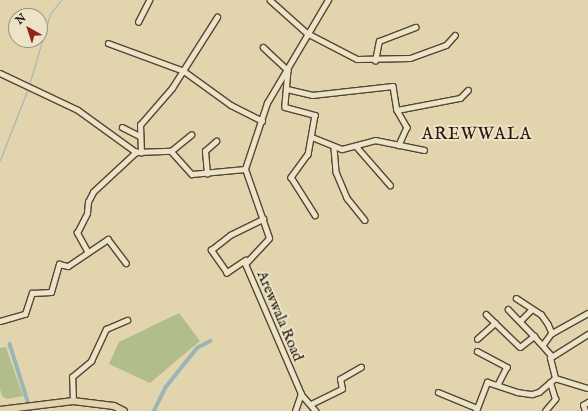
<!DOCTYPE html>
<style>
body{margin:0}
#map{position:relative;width:588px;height:411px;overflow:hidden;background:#e2d4ac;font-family:"IM FELL English",serif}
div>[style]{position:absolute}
.green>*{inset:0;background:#b1bd8b}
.stream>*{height:1px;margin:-0.5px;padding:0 0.5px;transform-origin:0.5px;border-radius:0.5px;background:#9ab5b6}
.canal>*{height:3.5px;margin:-1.75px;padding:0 1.75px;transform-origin:1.75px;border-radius:1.75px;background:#9ab5b6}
.roads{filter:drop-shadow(1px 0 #524733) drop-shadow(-1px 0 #524733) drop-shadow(0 1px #524733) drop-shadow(0 -1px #524733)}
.minor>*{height:4.5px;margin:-2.25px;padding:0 2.25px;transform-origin:2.25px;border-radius:2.25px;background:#ece3c9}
.major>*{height:6px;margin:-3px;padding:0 3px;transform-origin:3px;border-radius:3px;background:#e2d4ac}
span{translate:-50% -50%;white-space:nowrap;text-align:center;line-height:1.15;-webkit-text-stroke:4px #ece3c9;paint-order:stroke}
.street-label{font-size:15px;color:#22180b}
.quarter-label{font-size:17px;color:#22180b;letter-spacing:1px}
.north{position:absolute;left:8px;top:8px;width:40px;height:40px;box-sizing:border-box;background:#ece3c9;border:1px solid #9b927d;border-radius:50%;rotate:321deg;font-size:11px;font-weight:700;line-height:16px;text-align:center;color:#22180b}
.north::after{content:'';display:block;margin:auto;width:14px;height:18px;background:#8f2418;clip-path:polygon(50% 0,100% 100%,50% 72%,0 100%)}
</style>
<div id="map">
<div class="green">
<div style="clip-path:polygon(179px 313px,200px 341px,150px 383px,109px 364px,119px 342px)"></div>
<div style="clip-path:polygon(6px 347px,23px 396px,7px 399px,2px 396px,0 389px,0 348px)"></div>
</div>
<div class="stream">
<div style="left:29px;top:85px;width:74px;rotate:-73.5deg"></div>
<div style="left:50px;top:14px;width:18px;rotate:-52deg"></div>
<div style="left:0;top:160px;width:77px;rotate:-68.7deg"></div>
</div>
<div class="canal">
<div style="left:10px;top:344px;width:70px;rotate:72.6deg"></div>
<div style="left:154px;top:411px;width:25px;rotate:-64deg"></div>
<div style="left:165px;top:388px;width:51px;rotate:-51.3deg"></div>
<div style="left:197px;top:348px;width:15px;rotate:-28deg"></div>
</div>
<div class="roads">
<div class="minor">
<div style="left:270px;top:0;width:50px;rotate:41.7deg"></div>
<div style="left:307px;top:33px;width:56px;rotate:27.5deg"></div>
<div style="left:357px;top:59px;width:53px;rotate:-1.1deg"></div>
<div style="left:410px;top:58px;width:38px;rotate:-20deg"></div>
<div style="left:446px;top:45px;width:13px;rotate:-48deg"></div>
<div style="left:138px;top:22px;width:25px;rotate:-63deg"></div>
<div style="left:108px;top:43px;width:81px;rotate:20.2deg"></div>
<div style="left:184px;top:71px;width:58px;rotate:35.9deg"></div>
<div style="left:231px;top:105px;width:35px;rotate:27deg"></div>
<div style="left:263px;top:47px;width:34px;rotate:43deg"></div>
<div style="left:288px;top:70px;width:37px;rotate:95deg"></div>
<div style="left:285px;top:107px;width:31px;rotate:15deg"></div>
<div style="left:315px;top:115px;width:40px;rotate:100deg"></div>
<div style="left:308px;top:154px;width:29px;rotate:126deg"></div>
<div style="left:291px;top:177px;width:45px;rotate:57.7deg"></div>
<div style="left:375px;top:61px;width:20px;rotate:-79deg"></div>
<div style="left:379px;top:41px;width:39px;rotate:-21deg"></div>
<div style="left:0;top:73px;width:86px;rotate:25.4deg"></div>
<div style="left:78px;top:110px;width:72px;rotate:35.9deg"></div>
<div style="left:136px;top:152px;width:35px;rotate:-2deg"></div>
<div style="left:171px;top:151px;width:31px;rotate:48deg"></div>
<div style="left:192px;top:174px;width:53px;rotate:-5.4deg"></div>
<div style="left:287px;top:89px;width:26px;rotate:13deg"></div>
<div style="left:312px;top:95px;width:81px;rotate:-6.3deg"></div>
<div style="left:393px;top:86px;width:24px;rotate:81deg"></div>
<div style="left:397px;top:110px;width:64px;rotate:-10.8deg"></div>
<div style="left:460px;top:98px;width:11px;rotate:-45deg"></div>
<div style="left:397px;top:110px;width:20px;rotate:60deg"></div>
<div style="left:407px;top:127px;width:20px;rotate:114deg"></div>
<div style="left:122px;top:127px;width:20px;rotate:27deg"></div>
<div style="left:312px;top:137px;width:32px;rotate:22deg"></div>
<div style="left:342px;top:149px;width:34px;rotate:-15deg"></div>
<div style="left:375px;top:140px;width:50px;rotate:11.5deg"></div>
<div style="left:356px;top:146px;width:52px;rotate:48.9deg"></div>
<div style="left:334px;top:148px;width:24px;rotate:85deg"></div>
<div style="left:336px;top:172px;width:28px;rotate:67deg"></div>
<div style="left:347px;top:198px;width:28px;rotate:51deg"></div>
<div style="left:171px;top:151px;width:26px;rotate:-39deg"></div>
<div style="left:141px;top:153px;width:28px;rotate:-92deg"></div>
<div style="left:140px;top:125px;width:49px;rotate:-49.1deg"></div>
<div style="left:172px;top:88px;width:84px;rotate:-57.6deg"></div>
<div style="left:207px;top:174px;width:23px;rotate:-95deg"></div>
<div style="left:205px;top:151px;width:15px;rotate:-42deg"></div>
<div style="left:87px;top:251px;width:21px;rotate:-119deg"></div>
<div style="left:77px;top:233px;width:22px;rotate:-63deg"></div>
<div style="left:87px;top:213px;width:11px;rotate:-85deg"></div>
<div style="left:88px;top:202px;width:11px;rotate:-63deg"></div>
<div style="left:93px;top:192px;width:59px;rotate:-42.9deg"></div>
<div style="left:246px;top:260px;width:23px;rotate:146deg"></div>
<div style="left:227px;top:273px;width:28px;rotate:-125deg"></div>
<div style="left:211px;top:250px;width:24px;rotate:-38deg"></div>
<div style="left:230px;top:235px;width:37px;rotate:-26deg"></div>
<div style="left:516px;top:298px;width:30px;rotate:33deg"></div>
<div style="left:541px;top:314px;width:12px;rotate:55deg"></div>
<div style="left:548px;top:324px;width:10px;rotate:66deg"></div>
<div style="left:552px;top:333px;width:14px;rotate:126deg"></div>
<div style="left:508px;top:309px;width:37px;rotate:46deg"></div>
<div style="left:486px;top:314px;width:47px;rotate:44.1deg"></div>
<div style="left:520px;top:347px;width:18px;rotate:-38deg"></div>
<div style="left:534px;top:336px;width:27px;rotate:48deg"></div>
<div style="left:0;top:321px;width:26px;rotate:-16deg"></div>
<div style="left:25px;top:314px;width:22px;rotate:-72deg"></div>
<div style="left:32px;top:293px;width:19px;rotate:-3deg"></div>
<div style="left:51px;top:292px;width:29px;rotate:-74deg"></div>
<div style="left:59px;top:264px;width:9px;rotate:13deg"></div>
<div style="left:68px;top:266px;width:48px;rotate:-34deg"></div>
<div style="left:108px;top:239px;width:30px;rotate:53deg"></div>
<div style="left:520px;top:321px;width:16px;rotate:-45deg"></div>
<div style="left:552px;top:333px;width:41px;rotate:-29.1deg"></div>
<div style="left:477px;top:339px;width:24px;rotate:-42deg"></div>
<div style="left:477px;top:351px;width:34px;rotate:28deg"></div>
<div style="left:507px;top:367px;width:20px;rotate:117deg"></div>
<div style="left:555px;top:378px;width:34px;rotate:17deg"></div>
<div style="left:438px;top:392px;width:42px;rotate:22.3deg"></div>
<div style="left:301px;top:394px;width:23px;rotate:49deg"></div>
<div style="left:73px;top:401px;width:24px;rotate:-92deg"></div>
<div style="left:72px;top:377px;width:25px;rotate:-40deg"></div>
<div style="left:91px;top:361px;width:35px;rotate:-65deg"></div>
<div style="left:106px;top:329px;width:23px;rotate:-23deg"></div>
<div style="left:311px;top:404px;width:34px;rotate:-26deg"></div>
<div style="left:342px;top:389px;width:10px;rotate:-101deg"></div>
<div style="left:340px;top:379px;width:24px;rotate:-30deg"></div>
<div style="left:295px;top:411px;width:18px;rotate:-71deg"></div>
<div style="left:301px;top:394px;width:142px;rotate:-113.3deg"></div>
<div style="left:245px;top:264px;width:35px;rotate:-47deg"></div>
<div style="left:269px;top:238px;width:73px;rotate:-109.2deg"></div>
<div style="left:245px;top:169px;width:70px;rotate:-71.6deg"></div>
<div style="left:267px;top:103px;width:120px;rotate:-59.4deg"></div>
<div style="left:476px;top:411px;width:31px;rotate:-69deg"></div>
<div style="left:487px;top:382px;width:32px;rotate:18deg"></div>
<div style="left:517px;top:392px;width:15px;rotate:8deg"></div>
<div style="left:532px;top:394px;width:7px;rotate:-16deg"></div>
<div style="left:539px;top:392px;width:21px;rotate:-41deg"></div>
<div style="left:555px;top:378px;width:21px;rotate:-104deg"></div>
<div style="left:550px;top:358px;width:45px;rotate:-32.3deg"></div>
<div style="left:545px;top:411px;width:16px;rotate:-50deg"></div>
<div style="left:555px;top:399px;width:17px;rotate:-107deg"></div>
<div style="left:585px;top:411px;width:6px;rotate:-108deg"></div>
<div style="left:583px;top:405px;width:6px;rotate:-31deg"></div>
</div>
<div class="major">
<div style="left:0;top:410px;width:74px;rotate:-7deg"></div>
<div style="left:73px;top:401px;width:41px;rotate:7deg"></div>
<div style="left:114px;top:406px;width:11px;rotate:27deg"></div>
</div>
</div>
<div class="street-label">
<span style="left:280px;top:316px;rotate:67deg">Arewwala Road</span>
</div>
<div class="quarter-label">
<span style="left:477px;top:135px">AREWWALA</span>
</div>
<div class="north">N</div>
</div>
